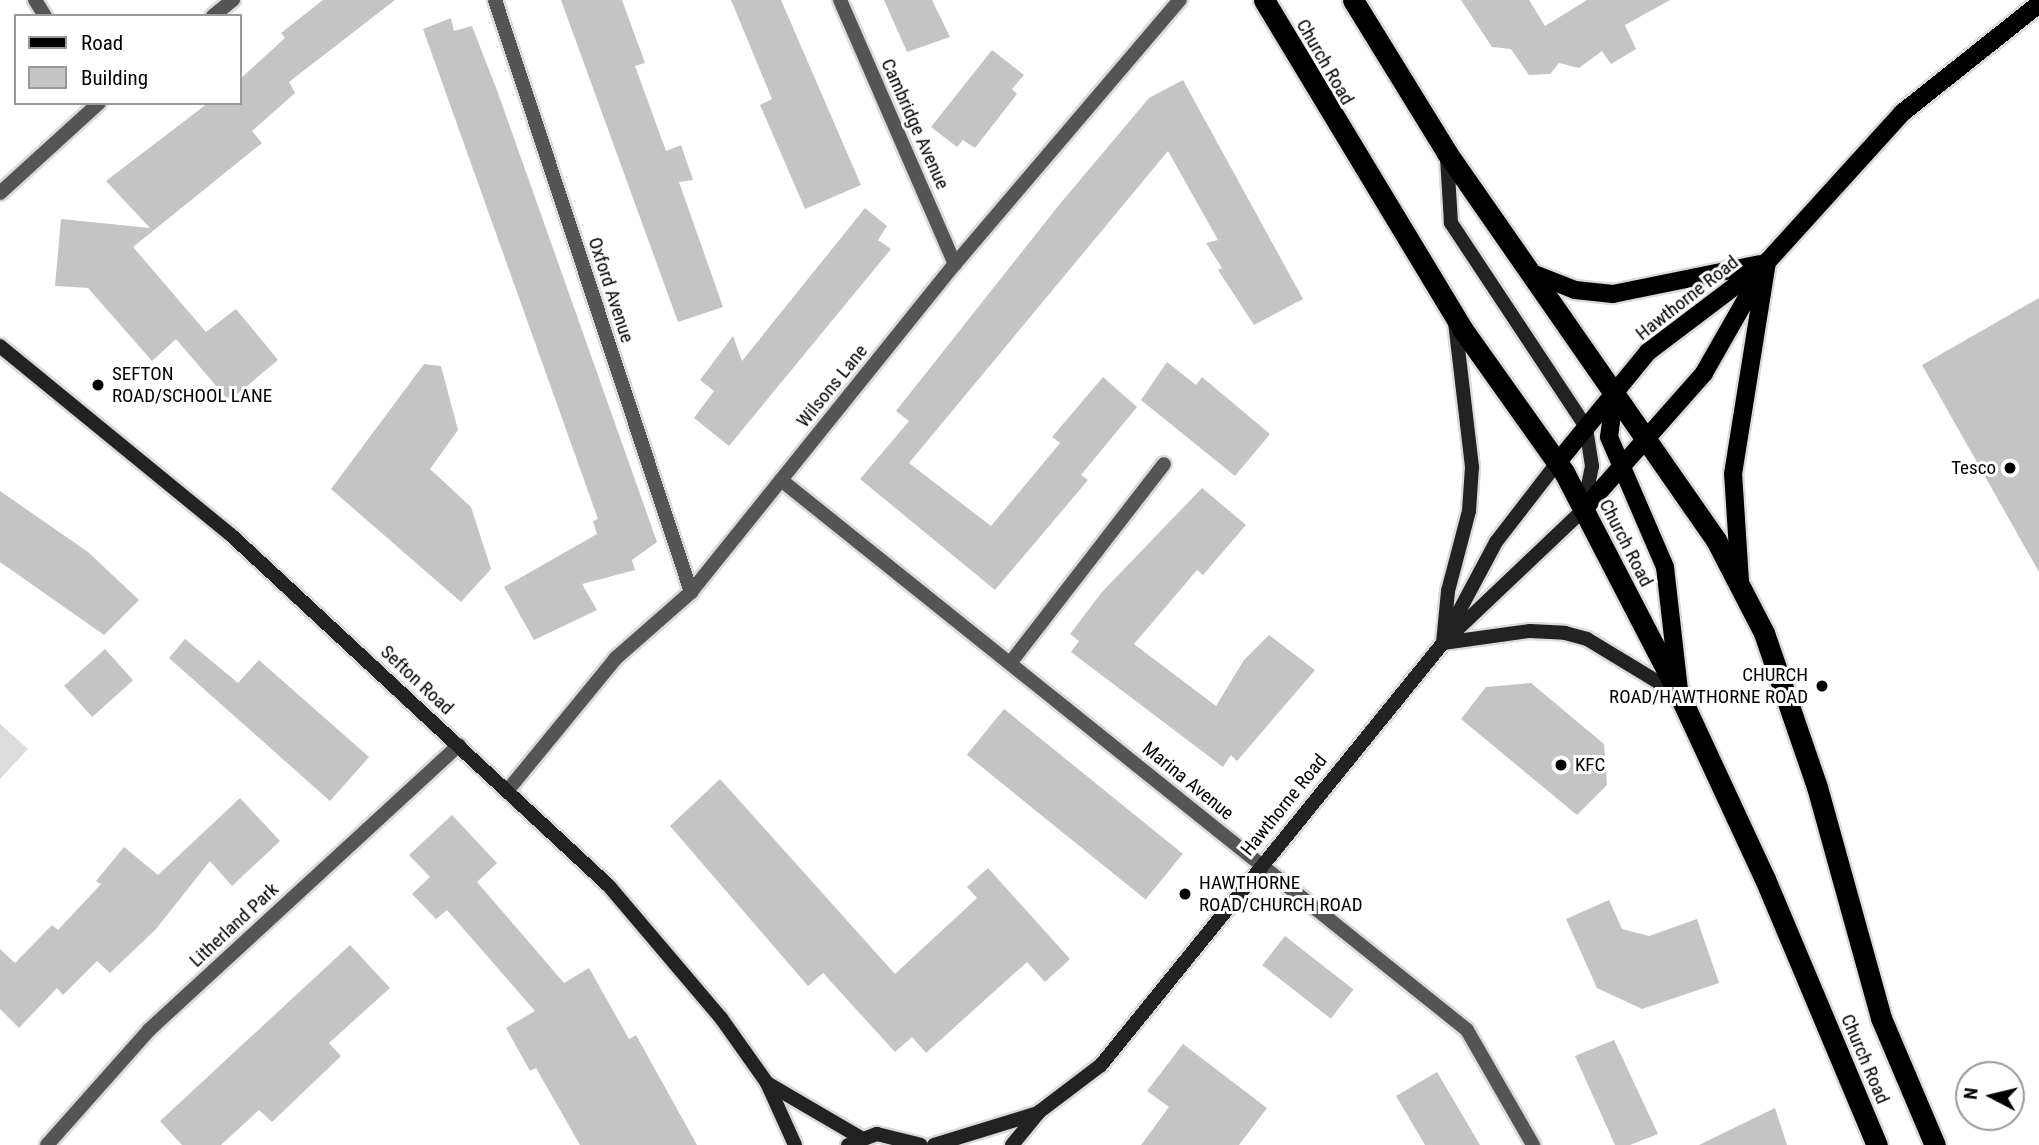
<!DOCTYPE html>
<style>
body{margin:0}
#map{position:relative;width:2039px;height:1145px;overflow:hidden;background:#fff;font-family:"Roboto Condensed",sans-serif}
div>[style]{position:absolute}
.green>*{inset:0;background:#dcdcdc}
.building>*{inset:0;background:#c4c4c4;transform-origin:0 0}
.roads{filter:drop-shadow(2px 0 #dbdbdb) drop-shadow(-2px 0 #dbdbdb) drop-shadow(0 2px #dbdbdb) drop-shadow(0 -2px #dbdbdb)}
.street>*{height:14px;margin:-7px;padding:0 7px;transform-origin:7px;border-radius:7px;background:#555}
.secondary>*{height:14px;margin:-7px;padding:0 7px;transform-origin:7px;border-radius:7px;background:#222}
.primary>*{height:18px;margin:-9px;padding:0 9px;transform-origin:9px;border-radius:9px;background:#000}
.highway>*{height:21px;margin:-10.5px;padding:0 10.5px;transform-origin:10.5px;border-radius:10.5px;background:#000}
.dots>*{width:19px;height:19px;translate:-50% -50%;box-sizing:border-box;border:4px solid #fff;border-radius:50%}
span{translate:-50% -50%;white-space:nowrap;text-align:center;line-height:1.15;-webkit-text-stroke:6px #fff;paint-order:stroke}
.street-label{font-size:19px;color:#000}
.poi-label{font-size:19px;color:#000}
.left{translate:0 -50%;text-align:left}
.right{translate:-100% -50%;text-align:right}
.legend{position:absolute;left:14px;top:14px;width:228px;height:91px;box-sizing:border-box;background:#fff;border:2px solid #999;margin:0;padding:9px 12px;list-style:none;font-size:21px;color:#000}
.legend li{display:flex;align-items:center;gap:14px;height:35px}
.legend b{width:35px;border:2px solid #999}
.north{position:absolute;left:1955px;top:1061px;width:70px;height:70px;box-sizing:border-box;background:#fff;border:2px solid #999;border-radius:50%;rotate:277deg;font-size:19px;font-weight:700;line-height:28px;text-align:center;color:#000}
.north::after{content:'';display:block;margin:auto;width:24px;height:32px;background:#000;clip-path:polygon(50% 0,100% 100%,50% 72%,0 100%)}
</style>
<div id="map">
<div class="green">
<div style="clip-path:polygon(0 724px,28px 749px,0 779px)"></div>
</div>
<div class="building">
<div style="clip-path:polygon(323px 0,395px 0,289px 82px,295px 93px,252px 131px,262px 143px,133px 247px,206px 332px,236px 309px,278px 360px,229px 401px,176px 339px,152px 361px,88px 288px,55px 286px,61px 219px,150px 228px,106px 181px,208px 103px,240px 103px,240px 79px,285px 38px,281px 33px)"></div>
<div style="clip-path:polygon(561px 0,622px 0,645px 63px,635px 66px,666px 151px,681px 145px,693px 180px,679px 182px,723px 307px,678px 322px)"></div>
<div style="clip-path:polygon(731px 0,781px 0,861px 185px,805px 209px,760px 105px,772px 99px)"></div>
<div style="clip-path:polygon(884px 0,932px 0,950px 37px,907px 52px)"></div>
<div style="clip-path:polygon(1461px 0,1529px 0,1545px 26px,1587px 0,1670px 0,1625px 25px,1636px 49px,1611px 64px,1602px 51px,1579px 68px,1559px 63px,1550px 74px,1529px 75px,1511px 49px,1492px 47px)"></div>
<div style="clip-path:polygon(451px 18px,454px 31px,472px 26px,498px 93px,657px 542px,632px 560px,635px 570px,582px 584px,597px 610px,534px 640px,504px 587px,597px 534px,593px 521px,598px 519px,423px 29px)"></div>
<div style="clip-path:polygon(992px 50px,1024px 75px,1012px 89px,1017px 94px,975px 148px,963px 140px,957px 147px,931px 127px)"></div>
<div style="clip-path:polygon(1183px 80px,1303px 299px,1254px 325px,1218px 270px,1222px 268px,1206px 243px,1218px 240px,1168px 151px,909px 463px,991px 526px,1060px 443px,1052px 437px,1103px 377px,1137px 407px,1081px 475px,1088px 480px,995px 590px,860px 479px,909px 421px,896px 411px,1059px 205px,1149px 98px)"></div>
<div style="clip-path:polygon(865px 208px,887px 226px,878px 240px,891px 249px,729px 446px,694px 418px,714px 391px,700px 380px,733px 336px,742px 361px)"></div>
<div style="clip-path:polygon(2039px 298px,2039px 572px,1922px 365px)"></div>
<div style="clip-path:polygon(1167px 362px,1196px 385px,1202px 377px,1270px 434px,1235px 476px,1141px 400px)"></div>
<div style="clip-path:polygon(424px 364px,441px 366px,458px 430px,430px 469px,471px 507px,491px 569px,461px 602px,331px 489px)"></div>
<div style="clip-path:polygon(1202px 488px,1246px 525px,1203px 575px,1197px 570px,1134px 644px,1216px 706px,1244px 660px,1269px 635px,1315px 670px,1237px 761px,1231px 755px,1223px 767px,1071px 652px,1079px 641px,1070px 634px,1102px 592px)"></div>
<div style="clip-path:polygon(0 491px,88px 552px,139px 600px,104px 635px,0 562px)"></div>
<div style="clip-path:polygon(185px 639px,238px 683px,259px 660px,369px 757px,330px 801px,169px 658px)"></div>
<div style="left:105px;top:649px;width:42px;height:55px;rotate:48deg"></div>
<div style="clip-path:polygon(1531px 683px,1604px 744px,1607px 785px,1577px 815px,1461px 719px,1486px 687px)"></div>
<div style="left:1004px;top:709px;width:230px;height:59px;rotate:39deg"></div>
<div style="clip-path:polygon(720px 779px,895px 974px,977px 898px,967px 887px,988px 868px,1070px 959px,1045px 982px,1027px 962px,926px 1053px,912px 1037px,895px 1052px,823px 973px,808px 986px,670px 826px)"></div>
<div style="clip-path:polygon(240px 798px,280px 841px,232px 886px,210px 861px,156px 929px,110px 973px,97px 961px,63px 995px,57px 988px,19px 1028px,0 1009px,0 949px,15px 963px,52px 925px,58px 930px,101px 884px,96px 881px,124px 847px,158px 875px)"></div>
<div style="clip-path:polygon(452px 815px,497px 863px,477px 882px,564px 983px,589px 968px,629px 1039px,636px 1035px,697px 1145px,580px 1145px,536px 1068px,530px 1071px,506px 1028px,535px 1011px,447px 910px,436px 919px,412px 894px,430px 877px,409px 855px)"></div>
<div style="clip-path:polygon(1609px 900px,1622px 929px,1649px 936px,1697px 919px,1719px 983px,1642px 1009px,1597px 988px,1566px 919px)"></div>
<div style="left:1285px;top:936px;width:87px;height:37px;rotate:38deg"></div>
<div style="clip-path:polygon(350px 945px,390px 988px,329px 1043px,341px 1056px,272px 1122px,259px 1110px,221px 1145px,182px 1145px,160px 1121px)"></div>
<div style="clip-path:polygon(1614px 1040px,1658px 1134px,1630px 1145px,1615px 1145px,1575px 1056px)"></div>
<div style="clip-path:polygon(1183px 1044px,1267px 1108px,1239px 1145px,1141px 1145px,1169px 1107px,1147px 1091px)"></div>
<div style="clip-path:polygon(1437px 1072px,1480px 1145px,1425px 1145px,1396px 1096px)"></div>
<div style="clip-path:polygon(1775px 1108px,1787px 1145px,1699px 1145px)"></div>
</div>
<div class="roads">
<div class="street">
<div style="left:35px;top:0;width:19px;rotate:58deg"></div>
<div style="left:495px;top:0;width:624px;rotate:71.68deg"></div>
<div style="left:840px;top:0;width:288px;rotate:66.5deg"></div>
<div style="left:213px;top:16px;width:26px;rotate:-39deg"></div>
<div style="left:0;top:193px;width:134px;rotate:-42.3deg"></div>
<div style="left:781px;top:480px;width:879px;rotate:38.72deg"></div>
<div style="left:1467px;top:1030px;width:133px;rotate:60.1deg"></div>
<div style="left:1011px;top:662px;width:250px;rotate:-52.3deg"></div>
<div style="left:508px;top:790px;width:171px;rotate:-50.7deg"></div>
<div style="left:616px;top:658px;width:100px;rotate:-41.3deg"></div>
<div style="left:691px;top:592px;width:421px;rotate:-51.2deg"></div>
<div style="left:955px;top:264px;width:347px;rotate:-49.6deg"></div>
<div style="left:47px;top:1145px;width:154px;rotate:-48.4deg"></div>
<div style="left:149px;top:1030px;width:421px;rotate:-42.6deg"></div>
</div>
<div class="secondary">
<div style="left:0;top:346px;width:298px;rotate:39.3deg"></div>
<div style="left:231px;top:535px;width:516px;rotate:42.88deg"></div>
<div style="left:609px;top:886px;width:173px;rotate:49.7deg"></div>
<div style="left:721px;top:1018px;width:80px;rotate:54.7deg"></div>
<div style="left:767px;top:1083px;width:68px;rotate:65.7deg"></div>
<div style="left:1448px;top:632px;width:102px;rotate:-61.9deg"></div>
<div style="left:1496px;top:542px;width:100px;rotate:-52.3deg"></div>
<div style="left:1443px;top:643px;width:52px;rotate:-84.5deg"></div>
<div style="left:1448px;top:591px;width:83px;rotate:-75.3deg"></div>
<div style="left:1469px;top:511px;width:44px;rotate:-86.1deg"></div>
<div style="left:1472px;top:467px;width:145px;rotate:-96.7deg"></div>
<div style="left:1443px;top:643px;width:88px;rotate:-7.9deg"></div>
<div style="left:1530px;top:631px;width:35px;rotate:3deg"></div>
<div style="left:1565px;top:633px;width:23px;rotate:15deg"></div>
<div style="left:1587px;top:639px;width:104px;rotate:31.2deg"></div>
<div style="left:767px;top:1083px;width:109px;rotate:30.3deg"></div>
<div style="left:848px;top:1145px;width:31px;rotate:-21deg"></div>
<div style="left:877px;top:1134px;width:45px;rotate:14deg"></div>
<div style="left:934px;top:1145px;width:109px;rotate:-17.1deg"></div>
<div style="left:1012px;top:1145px;width:43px;rotate:-50.7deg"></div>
<div style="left:1039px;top:1112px;width:78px;rotate:-37.2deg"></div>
<div style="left:1101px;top:1065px;width:543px;rotate:-50.98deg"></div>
<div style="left:1443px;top:643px;width:193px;rotate:-43.5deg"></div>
<div style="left:1583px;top:510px;width:45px;rotate:-78.4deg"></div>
<div style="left:1592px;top:466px;width:39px;rotate:-99deg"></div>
<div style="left:1586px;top:427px;width:245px;rotate:-123.5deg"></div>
<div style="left:1451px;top:223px;width:66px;rotate:-93.5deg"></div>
</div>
<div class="primary">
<div style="left:1532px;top:273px;width:46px;rotate:21.6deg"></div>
<div style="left:1575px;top:290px;width:38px;rotate:6deg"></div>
<div style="left:1613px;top:294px;width:150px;rotate:-11.5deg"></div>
<div style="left:1615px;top:391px;width:46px;rotate:97.4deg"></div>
<div style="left:1609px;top:437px;width:142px;rotate:66.7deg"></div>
<div style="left:1665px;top:567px;width:124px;rotate:83.5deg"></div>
<div style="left:1557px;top:463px;width:144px;rotate:-50.7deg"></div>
<div style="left:1648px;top:352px;width:149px;rotate:-37.1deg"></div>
<div style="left:1767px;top:262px;width:201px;rotate:-47.8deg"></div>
<div style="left:1902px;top:113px;width:175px;rotate:-38.5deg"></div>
<div style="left:1583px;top:510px;width:183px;rotate:-48.5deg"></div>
<div style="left:1704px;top:373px;width:113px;rotate:-60.3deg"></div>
<div style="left:1740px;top:581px;width:107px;rotate:-93.7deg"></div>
<div style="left:1733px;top:474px;width:215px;rotate:-80.9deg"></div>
</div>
<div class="highway">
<div style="left:1264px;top:0;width:385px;rotate:58.9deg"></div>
<div style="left:1463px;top:330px;width:174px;rotate:54.6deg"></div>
<div style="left:1564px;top:472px;width:252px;rotate:62.6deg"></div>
<div style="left:1680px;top:696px;width:202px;rotate:65.1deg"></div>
<div style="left:1765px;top:879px;width:289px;rotate:67.2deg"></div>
<div style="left:1353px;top:0;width:180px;rotate:58.4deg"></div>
<div style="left:1447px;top:153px;width:471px;rotate:55.2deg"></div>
<div style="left:1716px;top:540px;width:105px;rotate:62.7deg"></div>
<div style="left:1764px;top:633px;width:163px;rotate:71deg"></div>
<div style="left:1817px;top:787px;width:240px;rotate:74.5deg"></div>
<div style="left:1881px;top:1018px;width:138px;rotate:67deg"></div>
</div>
</div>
<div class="dots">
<div style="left:98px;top:385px;background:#000"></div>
<div style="left:2010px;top:468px;background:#000"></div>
<div style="left:1822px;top:686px;background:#000"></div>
<div style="left:1561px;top:765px;background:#000"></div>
<div style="left:1185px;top:894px;background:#000"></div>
</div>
<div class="street-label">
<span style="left:1325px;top:62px;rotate:60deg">Church Road</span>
<span style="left:915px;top:124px;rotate:66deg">Cambridge Avenue</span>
<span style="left:611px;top:290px;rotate:72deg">Oxford Avenue</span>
<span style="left:1687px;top:298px;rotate:-38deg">Hawthorne Road</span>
<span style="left:832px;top:386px;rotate:-51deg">Wilsons Lane</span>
<span style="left:1626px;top:543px;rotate:63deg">Church Road</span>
<span style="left:417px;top:680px;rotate:43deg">Sefton Road</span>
<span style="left:1188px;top:781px;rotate:39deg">Marina Avenue</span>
<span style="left:1284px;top:805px;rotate:-51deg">Hawthorne Road</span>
<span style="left:234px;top:925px;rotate:-43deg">Litherland Park</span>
<span style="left:1865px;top:1059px;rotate:67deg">Church Road</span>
</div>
<div class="poi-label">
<span class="left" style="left:112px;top:385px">SEFTON<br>ROAD/SCHOOL LANE</span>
<span class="right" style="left:1996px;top:468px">Tesco</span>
<span class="right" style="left:1808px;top:686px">CHURCH<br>ROAD/HAWTHORNE ROAD</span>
<span class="left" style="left:1575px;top:765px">KFC</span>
<span class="left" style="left:1199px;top:894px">HAWTHORNE<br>ROAD/CHURCH ROAD</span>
</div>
<ul class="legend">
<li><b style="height:9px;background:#000"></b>Road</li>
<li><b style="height:19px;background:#c4c4c4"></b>Building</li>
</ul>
<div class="north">N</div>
</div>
